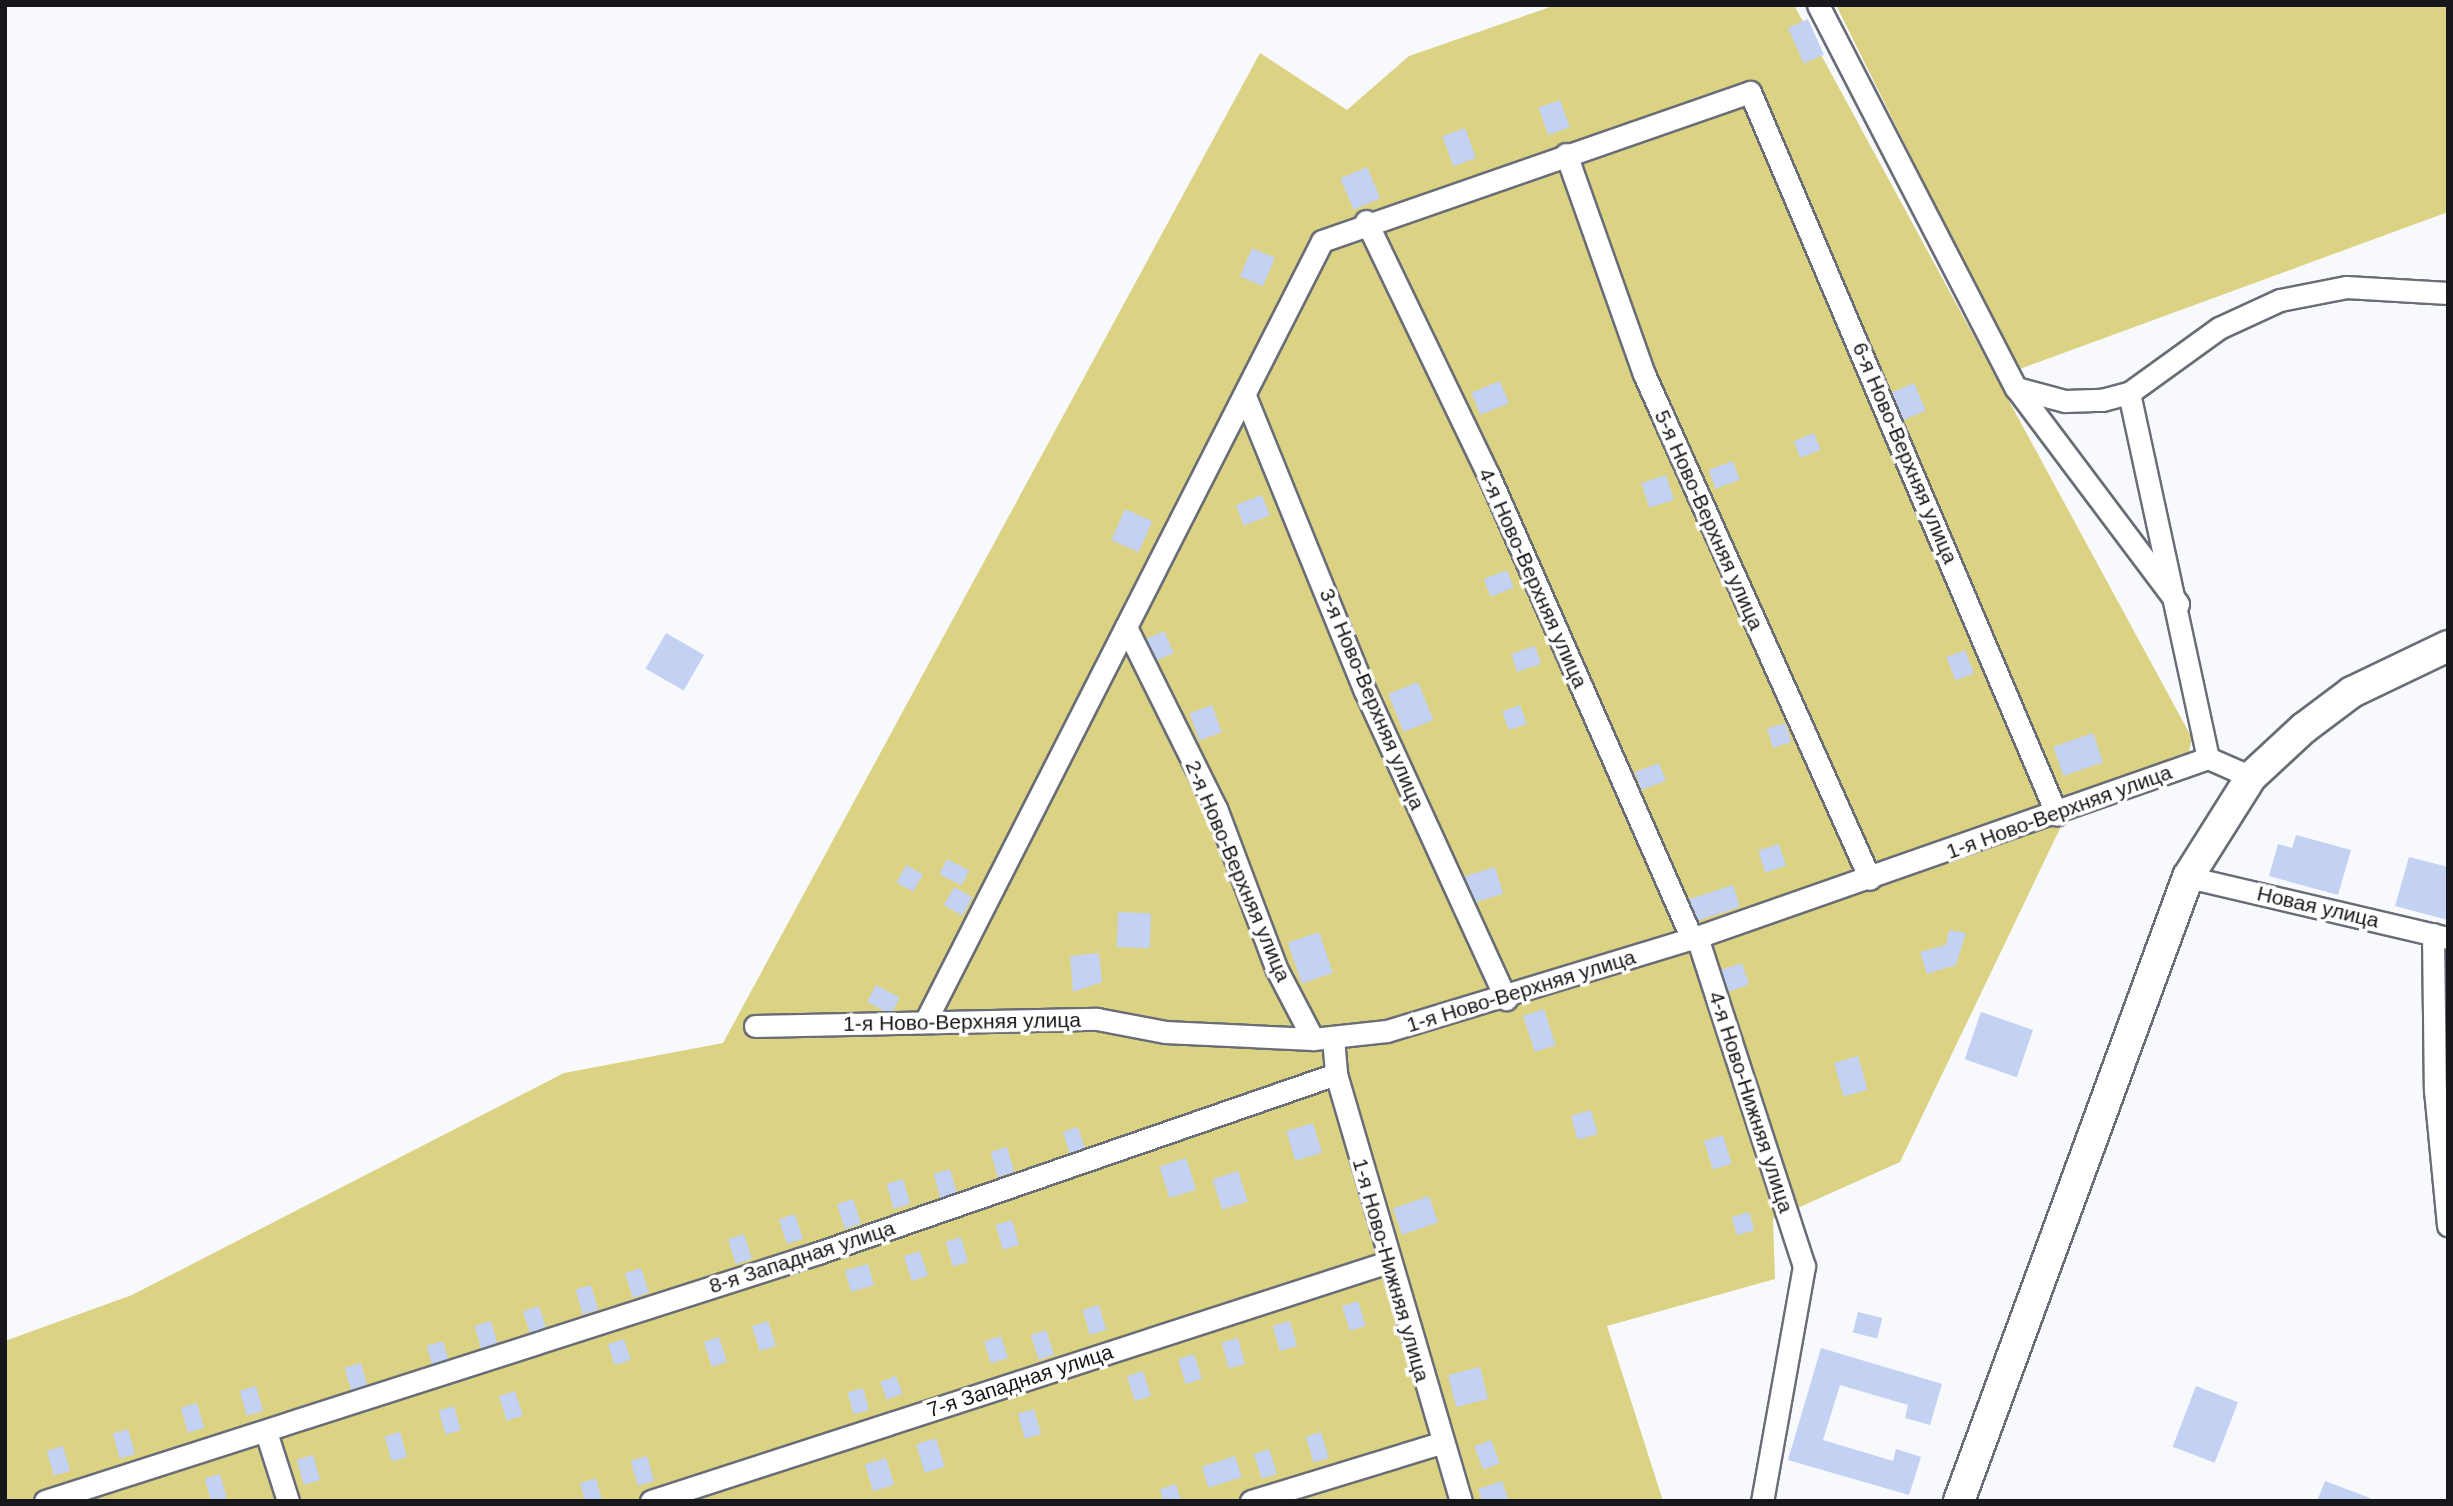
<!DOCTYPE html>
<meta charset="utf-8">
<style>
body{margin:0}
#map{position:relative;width:2453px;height:1506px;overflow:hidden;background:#f7f9fd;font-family:Helvetica,sans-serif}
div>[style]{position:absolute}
.green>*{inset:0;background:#dcd283}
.building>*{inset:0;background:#c3d1f2;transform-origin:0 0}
.roads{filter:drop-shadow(2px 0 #696d76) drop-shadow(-2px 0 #696d76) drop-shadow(0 2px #696d76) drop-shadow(0 -2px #696d76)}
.minor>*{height:21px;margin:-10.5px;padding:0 10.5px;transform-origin:10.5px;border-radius:10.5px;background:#fff}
.secondary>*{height:30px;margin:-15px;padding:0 15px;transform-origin:15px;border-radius:15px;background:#fff}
span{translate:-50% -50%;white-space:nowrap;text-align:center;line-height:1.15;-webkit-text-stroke:7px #fff;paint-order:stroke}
.street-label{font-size:21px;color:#16171b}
.frame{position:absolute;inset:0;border:7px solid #16171b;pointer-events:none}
</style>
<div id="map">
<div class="green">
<div style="clip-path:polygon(1556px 5px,1794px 5px,2192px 738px,2186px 767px,2066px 816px,1900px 1162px,1773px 1219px,1775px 1279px,1607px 1326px,1663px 1501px,5px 1501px,5px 1341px,132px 1295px,564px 1073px,723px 1043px,1260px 53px,1347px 110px,1409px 56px)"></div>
<div style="clip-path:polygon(1836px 5px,2448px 5px,2448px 212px,2017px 370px)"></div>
</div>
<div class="building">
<div style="left:1808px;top:19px;width:39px;height:22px;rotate:66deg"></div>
<div style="left:1560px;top:100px;width:29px;height:23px;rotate:70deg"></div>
<div style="left:1465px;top:128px;width:32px;height:24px;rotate:70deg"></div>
<div style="left:1367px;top:167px;width:34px;height:29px;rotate:67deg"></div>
<div style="left:1252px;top:248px;width:25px;height:31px;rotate:23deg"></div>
<div style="left:1500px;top:381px;width:24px;height:31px;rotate:68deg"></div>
<div style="left:1914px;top:383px;width:30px;height:24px;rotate:67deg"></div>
<div style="left:1814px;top:433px;width:18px;height:22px;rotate:68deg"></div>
<div style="left:1733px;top:461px;width:20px;height:26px;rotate:70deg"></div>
<div style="left:1666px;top:475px;width:26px;height:26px;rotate:72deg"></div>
<div style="left:1262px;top:495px;width:22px;height:28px;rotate:69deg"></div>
<div style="left:1125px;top:509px;width:30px;height:34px;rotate:24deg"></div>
<div style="left:1507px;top:570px;width:19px;height:25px;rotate:69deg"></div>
<div style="left:1164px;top:631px;width:24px;height:21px;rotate:66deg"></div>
<div style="left:666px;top:633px;width:44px;height:41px;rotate:30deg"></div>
<div style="left:1535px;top:646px;width:19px;height:25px;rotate:72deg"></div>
<div style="left:1965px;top:650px;width:25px;height:20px;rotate:69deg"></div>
<div style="left:1418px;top:682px;width:41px;height:32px;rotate:68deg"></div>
<div style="left:1212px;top:705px;width:29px;height:24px;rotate:70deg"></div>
<div style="left:1520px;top:705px;width:20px;height:19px;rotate:70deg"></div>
<div style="left:1785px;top:723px;width:20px;height:19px;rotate:72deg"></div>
<div style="left:2093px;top:733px;width:31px;height:42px;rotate:71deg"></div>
<div style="left:1659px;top:763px;width:19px;height:26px;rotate:69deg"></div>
<div style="clip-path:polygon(2296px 835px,2351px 850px,2338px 895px,2269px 876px,2278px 844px,2292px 848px)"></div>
<div style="left:1779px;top:844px;width:23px;height:22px;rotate:72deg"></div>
<div style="clip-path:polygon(2409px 857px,2448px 867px,2448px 920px,2395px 906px)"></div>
<div style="left:947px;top:859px;width:25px;height:17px;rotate:27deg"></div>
<div style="left:906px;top:865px;width:19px;height:20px;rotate:28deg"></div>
<div style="left:1495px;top:867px;width:28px;height:35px;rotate:73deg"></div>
<div style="left:1733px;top:885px;width:23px;height:46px;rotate:72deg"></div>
<div style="left:954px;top:887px;width:21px;height:21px;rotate:29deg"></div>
<div style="left:1118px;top:912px;width:33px;height:35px;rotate:2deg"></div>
<div style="clip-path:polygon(1949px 930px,1966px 933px,1956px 965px,1927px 974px,1920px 952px,1946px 945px)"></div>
<div style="left:1319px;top:932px;width:43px;height:33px;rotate:71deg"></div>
<div style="clip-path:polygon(1099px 953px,1102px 982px,1073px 992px,1070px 956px)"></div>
<div style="left:1742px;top:963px;width:23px;height:28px;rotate:72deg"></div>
<div style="left:876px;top:985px;width:27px;height:19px;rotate:28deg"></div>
<div style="left:1544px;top:1009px;width:38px;height:22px;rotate:72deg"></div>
<div style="left:1981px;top:1012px;width:55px;height:50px;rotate:19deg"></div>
<div style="left:1858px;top:1056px;width:35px;height:25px;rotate:74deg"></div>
<div style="left:1591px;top:1110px;width:25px;height:21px;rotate:74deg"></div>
<div style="left:1313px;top:1123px;width:31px;height:28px;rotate:73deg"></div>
<div style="left:1078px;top:1127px;width:26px;height:16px;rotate:72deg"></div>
<div style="left:1723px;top:1135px;width:30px;height:20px;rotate:73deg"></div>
<div style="left:1007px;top:1147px;width:26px;height:17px;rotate:74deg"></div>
<div style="left:1186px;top:1158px;width:33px;height:28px;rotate:72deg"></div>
<div style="left:950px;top:1169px;width:26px;height:17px;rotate:74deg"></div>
<div style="left:1238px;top:1171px;width:32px;height:27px;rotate:72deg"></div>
<div style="left:903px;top:1179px;width:26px;height:17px;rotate:74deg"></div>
<div style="left:1429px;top:1196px;width:28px;height:38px;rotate:71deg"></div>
<div style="left:853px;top:1199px;width:26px;height:17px;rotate:72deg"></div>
<div style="left:1749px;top:1212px;width:19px;height:18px;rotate:74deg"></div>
<div style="left:795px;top:1214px;width:26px;height:17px;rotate:72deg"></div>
<div style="left:1012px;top:1220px;width:26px;height:17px;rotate:74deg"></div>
<div style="left:744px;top:1234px;width:26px;height:17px;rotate:72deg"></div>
<div style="left:961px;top:1237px;width:26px;height:16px;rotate:74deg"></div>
<div style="left:920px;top:1251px;width:26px;height:17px;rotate:72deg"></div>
<div style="left:868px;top:1264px;width:22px;height:24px;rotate:74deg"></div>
<div style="left:641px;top:1268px;width:26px;height:17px;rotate:72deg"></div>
<div style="left:591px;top:1285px;width:26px;height:16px;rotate:74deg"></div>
<div style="left:1358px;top:1301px;width:26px;height:17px;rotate:72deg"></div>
<div style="left:1099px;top:1305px;width:26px;height:17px;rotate:74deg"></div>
<div style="left:539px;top:1306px;width:26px;height:17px;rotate:72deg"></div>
<div style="left:1858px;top:1312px;width:25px;height:21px;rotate:14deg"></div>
<div style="left:491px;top:1321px;width:26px;height:17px;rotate:74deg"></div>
<div style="left:768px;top:1321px;width:26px;height:17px;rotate:72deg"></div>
<div style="left:1290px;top:1321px;width:26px;height:18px;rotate:74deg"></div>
<div style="left:1046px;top:1330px;width:26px;height:16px;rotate:72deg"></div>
<div style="left:1001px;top:1336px;width:23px;height:18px;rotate:72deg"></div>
<div style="left:719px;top:1337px;width:26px;height:16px;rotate:72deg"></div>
<div style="left:1238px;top:1338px;width:27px;height:17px;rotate:75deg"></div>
<div style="left:624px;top:1339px;width:22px;height:17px;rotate:72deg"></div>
<div style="left:443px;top:1341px;width:26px;height:17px;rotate:74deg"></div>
<div style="clip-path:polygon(1821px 1348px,1942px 1384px,1930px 1425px,1905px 1418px,1908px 1405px,1840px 1385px,1823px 1440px,1893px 1461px,1896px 1449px,1921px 1457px,1909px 1495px,1788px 1460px)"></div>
<div style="left:1194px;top:1354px;width:26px;height:17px;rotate:72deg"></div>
<div style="left:361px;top:1363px;width:26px;height:17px;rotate:74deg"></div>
<div style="left:1480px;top:1367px;width:33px;height:33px;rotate:76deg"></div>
<div style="left:1143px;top:1371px;width:26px;height:17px;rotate:72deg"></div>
<div style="left:896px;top:1376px;width:19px;height:17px;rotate:69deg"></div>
<div style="left:256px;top:1386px;width:26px;height:17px;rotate:74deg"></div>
<div style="left:2196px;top:1386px;width:45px;height:65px;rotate:21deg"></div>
<div style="left:863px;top:1388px;width:23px;height:16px;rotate:75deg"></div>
<div style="left:515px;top:1391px;width:26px;height:17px;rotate:72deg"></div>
<div style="left:197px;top:1403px;width:26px;height:17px;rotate:74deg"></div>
<div style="left:454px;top:1406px;width:25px;height:16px;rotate:74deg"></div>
<div style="left:1034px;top:1409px;width:26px;height:17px;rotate:74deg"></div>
<div style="left:128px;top:1429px;width:26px;height:16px;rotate:74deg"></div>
<div style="left:400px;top:1432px;width:26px;height:16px;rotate:74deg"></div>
<div style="left:1321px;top:1432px;width:27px;height:16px;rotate:73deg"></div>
<div style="left:936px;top:1438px;width:30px;height:21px;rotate:73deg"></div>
<div style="left:1491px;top:1440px;width:25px;height:18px;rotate:69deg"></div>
<div style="left:63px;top:1446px;width:26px;height:17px;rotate:74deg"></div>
<div style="left:1269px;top:1449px;width:26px;height:16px;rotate:72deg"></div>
<div style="left:313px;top:1455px;width:26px;height:17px;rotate:74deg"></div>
<div style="left:647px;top:1456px;width:26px;height:17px;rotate:74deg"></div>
<div style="left:1235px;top:1456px;width:22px;height:35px;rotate:72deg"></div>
<div style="left:886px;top:1458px;width:28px;height:22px;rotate:73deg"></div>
<div style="left:220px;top:1474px;width:25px;height:16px;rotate:74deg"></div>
<div style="clip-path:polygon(596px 1478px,602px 1501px,585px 1501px,580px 1483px)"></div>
<div style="clip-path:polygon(1502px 1481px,1509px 1501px,1482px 1501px,1478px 1489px)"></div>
<div style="clip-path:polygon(2325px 1481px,2370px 1498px,2369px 1501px,2317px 1501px)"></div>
<div style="clip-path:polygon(1176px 1484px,1181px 1501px,1163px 1501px,1160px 1489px)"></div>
</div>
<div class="roads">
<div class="minor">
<div style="left:1818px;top:5px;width:431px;rotate:62.7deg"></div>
<div style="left:2016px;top:388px;width:270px;rotate:53.1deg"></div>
<div style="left:1566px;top:154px;width:233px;rotate:70.5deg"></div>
<div style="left:1644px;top:374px;width:553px;rotate:65.89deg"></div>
<div style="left:1366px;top:221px;width:281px;rotate:64.3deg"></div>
<div style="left:1488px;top:474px;width:508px;rotate:66.31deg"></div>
<div style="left:2016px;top:388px;width:51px;rotate:14.9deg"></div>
<div style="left:2065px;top:401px;width:37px;rotate:-2deg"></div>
<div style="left:2102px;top:400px;width:28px;rotate:-15deg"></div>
<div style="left:2129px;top:393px;width:111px;rotate:-35.8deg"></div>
<div style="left:2219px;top:328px;width:67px;rotate:-24.7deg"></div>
<div style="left:2280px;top:300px;width:67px;rotate:-11.1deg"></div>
<div style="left:2346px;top:287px;width:102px;rotate:3.4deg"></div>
<div style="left:2129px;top:393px;width:373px;rotate:77.8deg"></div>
<div style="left:1245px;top:396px;width:318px;rotate:67.9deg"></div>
<div style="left:1365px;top:691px;width:339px;rotate:65.4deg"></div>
<div style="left:1126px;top:627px;width:202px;rotate:63.6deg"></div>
<div style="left:1216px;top:808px;width:173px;rotate:69.4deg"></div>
<div style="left:1277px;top:970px;width:78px;rotate:62.4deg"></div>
<div style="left:2188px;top:877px;width:267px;rotate:13.2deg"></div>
<div style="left:2433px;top:934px;width:156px;rotate:89.3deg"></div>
<div style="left:2435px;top:1090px;width:136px;rotate:84.5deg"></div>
<div style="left:1697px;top:937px;width:346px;rotate:72deg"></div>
<div style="left:1804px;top:1266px;width:239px;rotate:100.1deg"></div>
<div style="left:925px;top:1022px;width:876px;rotate:-63.05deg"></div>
<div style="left:1322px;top:241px;width:453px;rotate:-19.2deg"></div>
<div style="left:1750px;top:92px;width:785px;rotate:66.99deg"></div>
<div style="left:755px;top:1026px;width:342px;rotate:-1.2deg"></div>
<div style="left:1097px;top:1019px;width:69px;rotate:10.8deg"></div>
<div style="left:1165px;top:1032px;width:148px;rotate:2.7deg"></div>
<div style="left:1313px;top:1039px;width:74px;rotate:-6.2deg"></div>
<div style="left:1387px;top:1031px;width:324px;rotate:-16.9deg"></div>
<div style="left:1697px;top:937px;width:541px;rotate:-19.31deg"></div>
<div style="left:2208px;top:758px;width:47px;rotate:23.8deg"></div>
<div style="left:1333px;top:1038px;width:36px;rotate:85deg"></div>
<div style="left:1336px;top:1074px;width:445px;rotate:73.7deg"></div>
<div style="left:266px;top:1432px;width:72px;rotate:72.3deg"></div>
<div style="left:45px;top:1501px;width:812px;rotate:-17.79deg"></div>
<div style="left:818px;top:1253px;width:548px;rotate:-19.06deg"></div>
<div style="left:651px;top:1501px;width:775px;rotate:-17.97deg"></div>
<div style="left:1251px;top:1501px;width:199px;rotate:-17deg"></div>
</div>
<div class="secondary">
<div style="left:1959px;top:1501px;width:665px;rotate:-69.85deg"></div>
<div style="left:2188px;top:877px;width:118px;rotate:-57.8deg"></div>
<div style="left:2251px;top:777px;width:72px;rotate:-42.8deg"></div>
<div style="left:2304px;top:728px;width:60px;rotate:-36.9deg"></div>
<div style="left:2352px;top:692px;width:106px;rotate:-25.6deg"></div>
</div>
</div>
<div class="street-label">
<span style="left:1905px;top:453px;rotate:67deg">6-я Ново-Верхняя улица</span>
<span style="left:1709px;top:520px;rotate:66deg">5-я Ново-Верхняя улица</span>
<span style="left:1533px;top:578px;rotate:66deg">4-я Ново-Верхняя улица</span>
<span style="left:1372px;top:699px;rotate:67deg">3-я Ново-Верхняя улица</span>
<span style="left:2059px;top:812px;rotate:-20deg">1-я Ново-Верхняя улица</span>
<span style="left:1238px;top:871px;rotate:67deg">2-я Ново-Верхняя улица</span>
<span style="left:2318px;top:907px;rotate:13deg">Новая улица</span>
<span style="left:1521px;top:991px;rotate:-17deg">1-я Ново-Верхняя улица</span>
<span style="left:962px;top:1022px;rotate:-1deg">1-я Ново-Верхняя улица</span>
<span style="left:1751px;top:1102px;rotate:72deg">4-я Ново-Нижняя улица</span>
<span style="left:802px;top:1257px;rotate:-18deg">8-я Западная улица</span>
<span style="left:1391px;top:1270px;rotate:74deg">1-я Ново-Нижняя улица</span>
<span style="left:1020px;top:1381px;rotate:-18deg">7-я Западная улица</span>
</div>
<div class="frame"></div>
</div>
